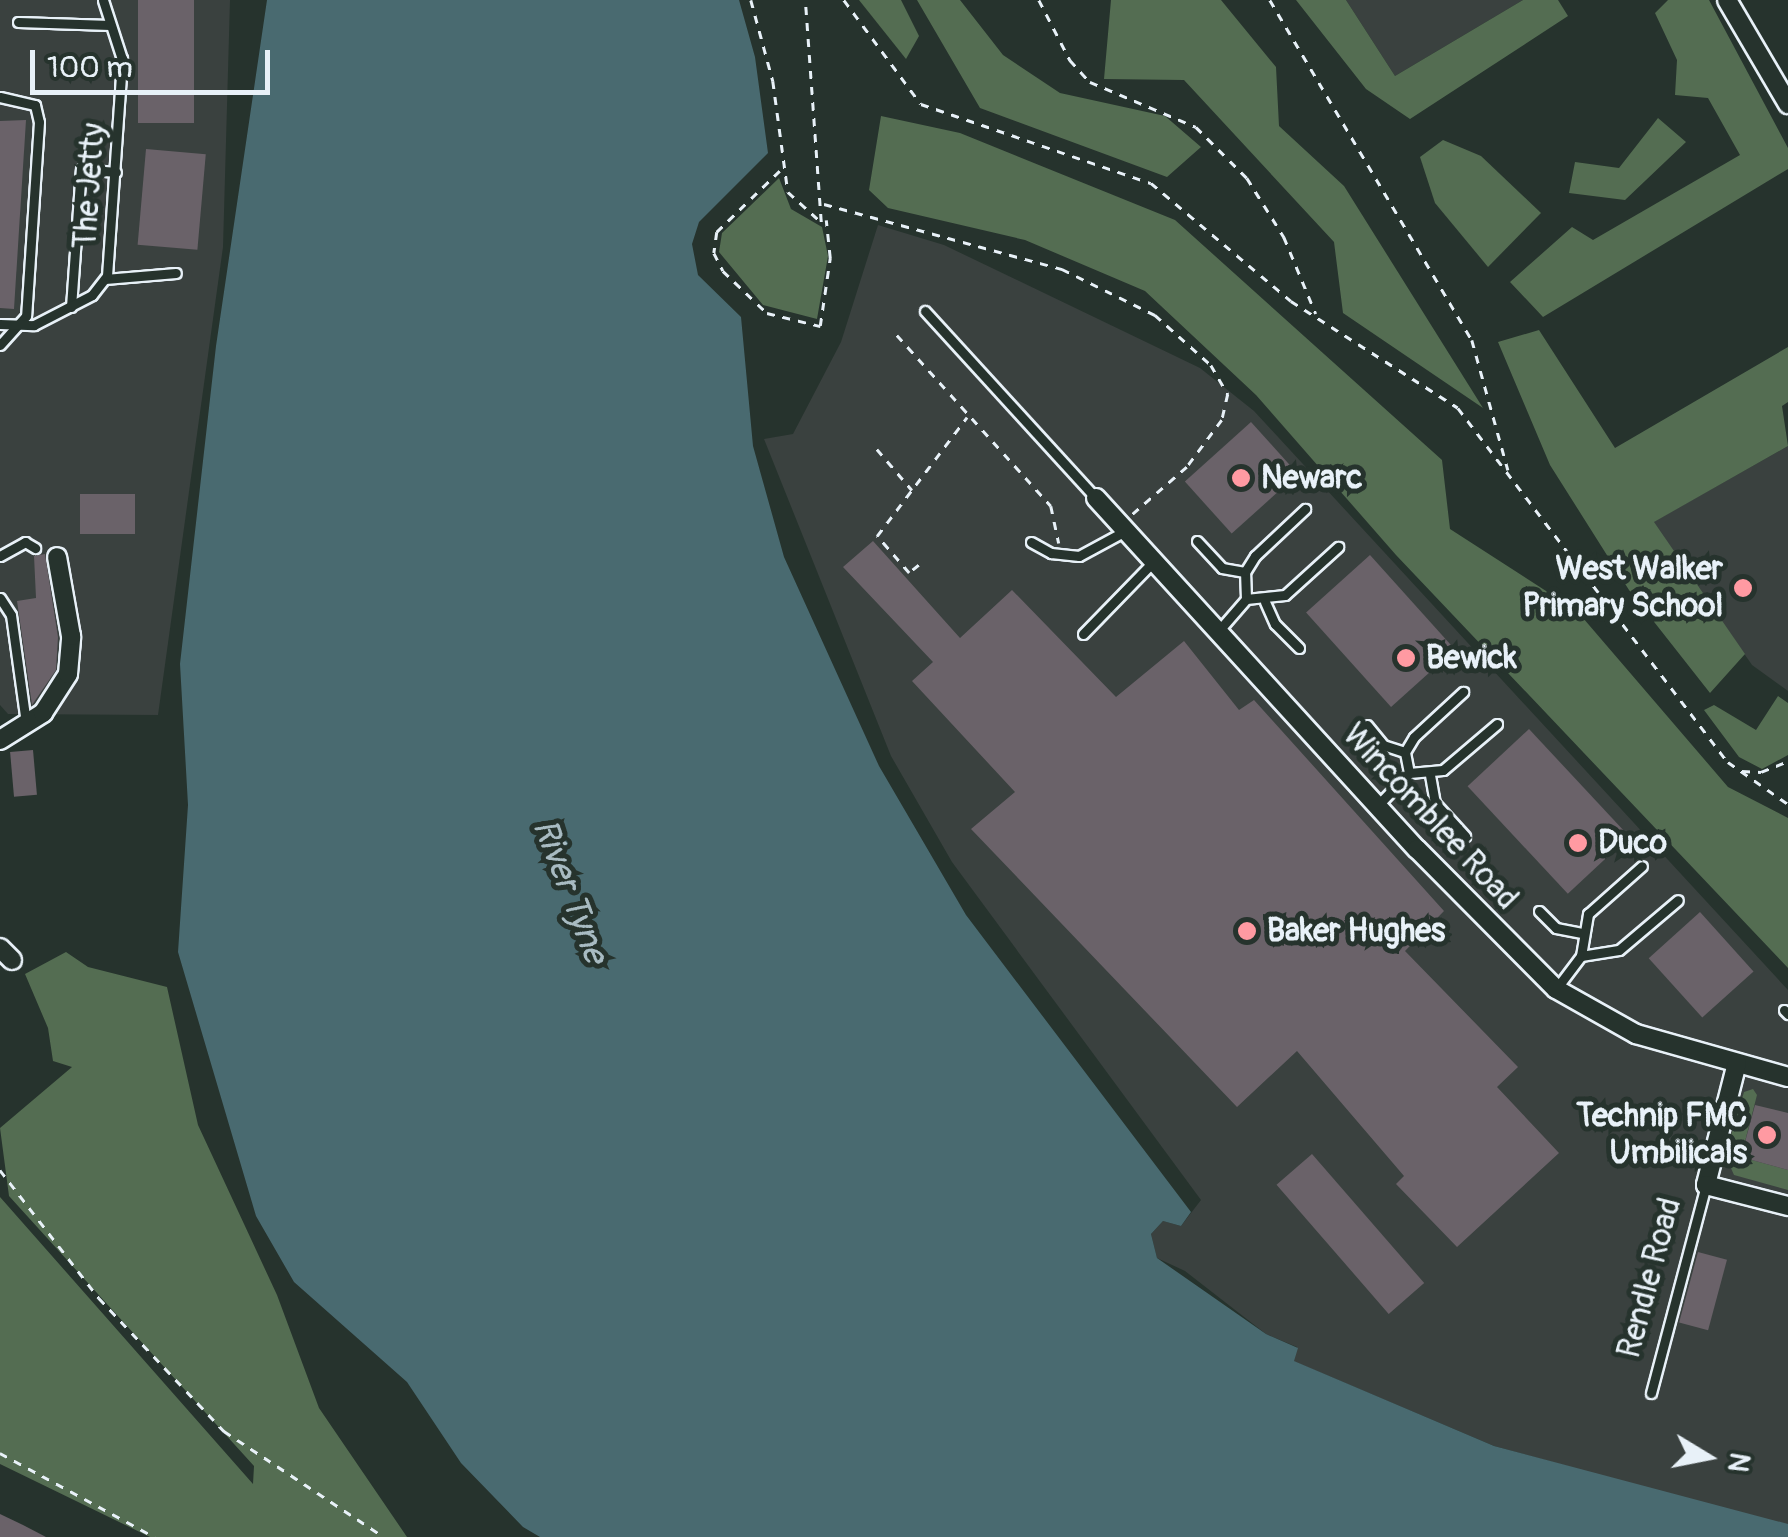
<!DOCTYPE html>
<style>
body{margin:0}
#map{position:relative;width:1788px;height:1537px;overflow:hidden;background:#26332d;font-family:Pangolin,sans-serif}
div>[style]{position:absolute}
.built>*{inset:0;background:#3a413f}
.green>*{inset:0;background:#546d52}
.water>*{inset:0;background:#496a70}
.building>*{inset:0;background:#6a6269;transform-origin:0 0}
.path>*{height:2.5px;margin-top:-1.25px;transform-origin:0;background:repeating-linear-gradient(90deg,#e8f1f8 0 8px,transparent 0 16px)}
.roads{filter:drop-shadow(2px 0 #e8f1f8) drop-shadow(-2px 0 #e8f1f8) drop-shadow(0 2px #e8f1f8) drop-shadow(0 -2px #e8f1f8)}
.service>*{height:9px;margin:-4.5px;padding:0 4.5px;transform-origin:4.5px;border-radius:4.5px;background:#26332d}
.minor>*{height:18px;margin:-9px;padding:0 9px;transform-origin:9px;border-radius:9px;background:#26332d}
.dots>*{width:28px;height:28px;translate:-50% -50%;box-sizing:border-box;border:5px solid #26332d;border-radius:50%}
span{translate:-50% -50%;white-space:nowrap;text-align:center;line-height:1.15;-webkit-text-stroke:10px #26332d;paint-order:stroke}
.street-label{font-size:32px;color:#e8f1f8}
.poi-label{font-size:32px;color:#e8f1f8;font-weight:700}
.left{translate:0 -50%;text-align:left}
.right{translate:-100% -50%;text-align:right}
.water-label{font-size:35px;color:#a8bbc2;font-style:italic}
.north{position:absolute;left:1658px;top:1407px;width:100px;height:100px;-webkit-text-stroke:8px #26332d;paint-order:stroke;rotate:100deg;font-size:28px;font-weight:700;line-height:40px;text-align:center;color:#e8f1f8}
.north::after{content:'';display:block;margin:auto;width:35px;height:45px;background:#e8f1f8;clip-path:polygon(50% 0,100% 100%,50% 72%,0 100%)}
.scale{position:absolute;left:30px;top:50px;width:240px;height:45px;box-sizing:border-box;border:5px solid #e8f1f8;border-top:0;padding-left:12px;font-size:30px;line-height:35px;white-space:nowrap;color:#e8f1f8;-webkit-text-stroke:8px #26332d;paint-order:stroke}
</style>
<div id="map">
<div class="built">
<div style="clip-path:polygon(0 0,230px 0,223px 247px,158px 715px,8px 714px,0 705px)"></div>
<div style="clip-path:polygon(1346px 0,1523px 0,1395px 76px)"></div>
<div style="clip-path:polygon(878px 225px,944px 245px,1200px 368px,1254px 411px,1788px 990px,1788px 1527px,1494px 1446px,1293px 1361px,1297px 1347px,1266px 1334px,1185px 1271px,1157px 1258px,1151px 1234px,1163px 1221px,1181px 1226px,1201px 1200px,952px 862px,891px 756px,764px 439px,793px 434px,841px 342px)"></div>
<div style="clip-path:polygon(1788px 446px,1788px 691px,1752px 665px,1653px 522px)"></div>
</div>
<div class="green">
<div style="clip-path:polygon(859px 0,901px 0,919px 36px,906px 59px)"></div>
<div style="clip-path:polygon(917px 0,960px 0,1003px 55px,1060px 93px,1165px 116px,1201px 147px,1167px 177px,980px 108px)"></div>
<div style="clip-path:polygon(1111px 0,1221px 0,1276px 67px,1279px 126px,1344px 186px,1483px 408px,1343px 313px,1334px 242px,1184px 80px,1104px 79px)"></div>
<div style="clip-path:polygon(1296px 0,1346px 0,1395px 76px,1523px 0,1558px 0,1568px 16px,1410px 119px,1366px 89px)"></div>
<div style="clip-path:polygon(1668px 0,1709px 0,1788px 148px,1788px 169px,1543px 317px,1510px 282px,1572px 227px,1593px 240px,1740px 155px,1708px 98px,1675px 95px,1677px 60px,1655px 13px)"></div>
<div style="clip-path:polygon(881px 116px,960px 133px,1175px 220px,1442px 460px,1450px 529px,1577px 611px,1728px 787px,1788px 818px,1788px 968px,1396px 555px,1256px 395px,1145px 291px,1025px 240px,888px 208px,869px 190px)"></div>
<div style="clip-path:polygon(1658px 118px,1686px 142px,1625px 200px,1569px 193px,1575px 162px,1619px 168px)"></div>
<div style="clip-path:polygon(1443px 140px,1481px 156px,1541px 213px,1488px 267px,1435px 203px,1420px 157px)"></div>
<div style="clip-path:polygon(779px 178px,791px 209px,822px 227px,828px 256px,817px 319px,763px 305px,719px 252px,722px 233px)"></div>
<div style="clip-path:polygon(1539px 330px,1615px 448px,1788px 347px,1788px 402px,1782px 406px,1788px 446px,1654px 522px,1745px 654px,1710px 693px,1629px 590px,1550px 465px,1498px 342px)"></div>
<div style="clip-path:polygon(1778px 696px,1788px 703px,1788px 755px,1762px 769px,1739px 757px,1704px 710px,1714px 705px,1756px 730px)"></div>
<div style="clip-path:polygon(66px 952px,88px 967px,167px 987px,198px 1125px,277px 1295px,319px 1408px,407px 1537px,150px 1537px,0 1464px,0 1197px,253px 1484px,254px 1466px,9px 1196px,0 1128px,72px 1067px,53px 1061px,48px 1028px,25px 974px)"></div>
<div style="clip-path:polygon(1753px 1089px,1757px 1095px,1741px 1157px,1788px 1170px,1788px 1190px,1734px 1175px,1730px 1166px,1726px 1152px,1744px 1092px)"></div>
</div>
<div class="water">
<div style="clip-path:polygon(267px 0,739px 0,755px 57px,768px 153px,699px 222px,692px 244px,698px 275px,741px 317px,753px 446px,784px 557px,879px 766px,966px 915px,1191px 1212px,1181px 1226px,1163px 1221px,1151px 1234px,1157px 1258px,1266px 1334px,1298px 1348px,1294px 1361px,1494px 1446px,1788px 1524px,1788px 1537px,540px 1537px,523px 1527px,461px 1463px,407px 1382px,294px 1282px,256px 1216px,178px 952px,188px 805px,180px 664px,216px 346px)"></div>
</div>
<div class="building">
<div style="left:138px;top:0;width:56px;height:123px"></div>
<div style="clip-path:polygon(26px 120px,14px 309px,0 308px,0 121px)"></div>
<div style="left:146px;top:149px;width:60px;height:96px;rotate:5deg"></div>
<div style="left:1251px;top:422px;width:70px;height:89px;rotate:48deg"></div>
<div style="left:135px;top:494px;width:40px;height:55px;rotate:90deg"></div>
<div style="clip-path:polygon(873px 541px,960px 638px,1012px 590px,1116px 697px,1184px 641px,1239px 710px,1254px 700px,1444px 911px,1405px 951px,1518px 1067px,1497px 1087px,1559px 1153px,1457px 1247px,1396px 1184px,1404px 1176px,1297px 1051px,1237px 1107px,971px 829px,1015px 792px,912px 681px,933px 662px,843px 567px)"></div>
<div style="clip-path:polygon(45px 554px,58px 637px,56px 670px,32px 705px,17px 601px,36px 598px,34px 556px)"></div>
<div style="left:1370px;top:555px;width:127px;height:86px;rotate:48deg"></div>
<div style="left:1529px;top:729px;width:147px;height:84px;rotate:47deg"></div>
<div style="left:33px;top:750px;width:45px;height:23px;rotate:85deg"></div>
<div style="left:1700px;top:912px;width:80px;height:69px;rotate:48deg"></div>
<div style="clip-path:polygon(1755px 1105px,1788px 1113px,1788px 1170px,1741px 1157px)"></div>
<div style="left:1312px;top:1154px;width:171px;height:47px;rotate:49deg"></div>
<div style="left:1698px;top:1252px;width:30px;height:73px;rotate:15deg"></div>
<div style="clip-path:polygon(0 1514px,23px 1525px,46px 1537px,0 1537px)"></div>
</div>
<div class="path">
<div style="left:751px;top:0;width:84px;rotate:74.8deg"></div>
<div style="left:773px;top:81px;width:112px;rotate:82.3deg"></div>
<div style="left:788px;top:192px;width:45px;rotate:42.3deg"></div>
<div style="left:821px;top:222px;width:223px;rotate:-94.1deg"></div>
<div style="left:844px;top:0;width:129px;rotate:53.5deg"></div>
<div style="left:921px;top:104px;width:243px;rotate:19deg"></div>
<div style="left:1151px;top:183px;width:183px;rotate:40.1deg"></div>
<div style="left:1291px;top:301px;width:198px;rotate:32.6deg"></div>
<div style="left:1458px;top:408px;width:445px;rotate:52.7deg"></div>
<div style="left:1728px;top:762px;width:73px;rotate:35deg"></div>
<div style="left:1039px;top:0;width:68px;rotate:62.7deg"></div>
<div style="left:1070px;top:60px;width:30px;rotate:48deg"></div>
<div style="left:1090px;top:82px;width:115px;rotate:23deg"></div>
<div style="left:1196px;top:127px;width:72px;rotate:45deg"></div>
<div style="left:1247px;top:178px;width:70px;rotate:57.9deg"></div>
<div style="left:1284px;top:237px;width:83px;rotate:67.4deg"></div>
<div style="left:1270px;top:0;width:395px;rotate:59.3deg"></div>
<div style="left:1472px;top:340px;width:135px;rotate:74.5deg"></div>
<div style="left:780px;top:171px;width:88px;rotate:135.9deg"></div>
<div style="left:717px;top:232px;width:21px;rotate:98deg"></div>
<div style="left:714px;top:253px;width:20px;rotate:63deg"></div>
<div style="left:723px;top:271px;width:61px;rotate:43.7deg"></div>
<div style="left:767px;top:313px;width:55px;rotate:13.8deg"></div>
<div style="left:820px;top:326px;width:69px;rotate:-81.6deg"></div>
<div style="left:830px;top:258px;width:38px;rotate:-96deg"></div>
<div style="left:824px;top:204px;width:247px;rotate:15.3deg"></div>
<div style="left:1062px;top:269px;width:104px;rotate:26.3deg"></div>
<div style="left:1155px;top:315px;width:75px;rotate:41.8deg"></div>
<div style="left:1211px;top:365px;width:34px;rotate:60deg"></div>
<div style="left:1228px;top:394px;width:27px;rotate:103deg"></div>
<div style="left:1222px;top:420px;width:59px;rotate:126.7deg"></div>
<div style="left:1187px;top:467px;width:72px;rotate:139deg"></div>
<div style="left:897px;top:335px;width:230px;rotate:48deg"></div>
<div style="left:1051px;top:506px;width:38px;rotate:78deg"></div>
<div style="left:877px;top:449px;width:54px;rotate:49.5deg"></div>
<div style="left:919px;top:565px;width:13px;rotate:141deg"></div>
<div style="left:909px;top:573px;width:49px;rotate:-130.9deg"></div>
<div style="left:877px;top:536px;width:149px;rotate:-52.9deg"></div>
<div style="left:1742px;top:771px;width:19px;rotate:3deg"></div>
<div style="left:1761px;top:772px;width:29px;rotate:-22deg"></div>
<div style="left:0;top:1170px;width:162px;rotate:52.3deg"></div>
<div style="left:99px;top:1298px;width:183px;rotate:46.8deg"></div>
<div style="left:224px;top:1431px;width:192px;rotate:33.5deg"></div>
<div style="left:0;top:1453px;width:176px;rotate:28.5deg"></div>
</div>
<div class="roads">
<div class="service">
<div style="left:18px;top:22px;width:92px;rotate:1.9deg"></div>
<div style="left:0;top:97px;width:36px;rotate:13deg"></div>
<div style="left:35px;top:105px;width:17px;rotate:77deg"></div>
<div style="left:39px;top:122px;width:194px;rotate:93.8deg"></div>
<div style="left:26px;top:316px;width:39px;rotate:132deg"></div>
<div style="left:105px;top:279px;width:71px;rotate:-4.8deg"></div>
<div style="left:71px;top:307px;width:138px;rotate:-85.9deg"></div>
<div style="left:81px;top:169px;width:35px;rotate:5deg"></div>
<div style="left:925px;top:311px;width:253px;rotate:47.6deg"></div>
<div style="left:0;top:324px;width:34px;rotate:2deg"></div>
<div style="left:34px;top:325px;width:65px;rotate:-27.3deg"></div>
<div style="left:92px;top:295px;width:24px;rotate:-52deg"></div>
<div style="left:107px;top:276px;width:218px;rotate:-86deg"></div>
<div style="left:122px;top:59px;width:62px;rotate:-107.9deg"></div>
<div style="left:1197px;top:541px;width:37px;rotate:47deg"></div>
<div style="left:1222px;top:568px;width:23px;rotate:10deg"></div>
<div style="left:1031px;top:542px;width:23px;rotate:29deg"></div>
<div style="left:1051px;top:553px;width:28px;rotate:6deg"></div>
<div style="left:1079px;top:556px;width:52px;rotate:-28.5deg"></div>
<div style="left:0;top:556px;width:29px;rotate:-29deg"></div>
<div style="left:25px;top:542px;width:12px;rotate:31deg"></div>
<div style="left:0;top:598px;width:20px;rotate:57deg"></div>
<div style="left:11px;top:615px;width:109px;rotate:82.1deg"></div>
<div style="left:1246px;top:599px;width:27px;rotate:-92deg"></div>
<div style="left:1245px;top:572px;width:19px;rotate:-58deg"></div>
<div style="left:1255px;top:556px;width:69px;rotate:-43.2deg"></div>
<div style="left:1265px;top:602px;width:24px;rotate:66deg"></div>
<div style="left:1275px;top:624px;width:34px;rotate:45deg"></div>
<div style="left:1221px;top:628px;width:38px;rotate:-49deg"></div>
<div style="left:1246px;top:599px;width:39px;rotate:-6deg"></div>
<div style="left:1285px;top:595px;width:72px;rotate:-42.2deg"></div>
<div style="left:1083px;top:634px;width:102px;rotate:-45.8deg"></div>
<div style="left:1367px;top:725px;width:26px;rotate:51deg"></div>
<div style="left:1383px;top:745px;width:23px;rotate:18deg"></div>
<div style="left:1409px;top:773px;width:21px;rotate:-101deg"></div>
<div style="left:1405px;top:752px;width:17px;rotate:-59deg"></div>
<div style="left:1414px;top:737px;width:67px;rotate:-42.6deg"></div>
<div style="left:1430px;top:775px;width:28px;rotate:80deg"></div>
<div style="left:1435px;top:803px;width:45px;rotate:47.7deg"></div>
<div style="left:1377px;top:806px;width:46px;rotate:-45.9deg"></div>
<div style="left:1409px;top:773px;width:34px;rotate:-5deg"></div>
<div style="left:1443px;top:770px;width:71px;rotate:-40.4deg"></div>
<div style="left:1539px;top:911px;width:24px;rotate:45deg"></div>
<div style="left:1556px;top:928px;width:25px;rotate:11deg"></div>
<div style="left:1581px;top:956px;width:43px;rotate:-80.5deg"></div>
<div style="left:1588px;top:914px;width:72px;rotate:-41.6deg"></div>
<div style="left:1556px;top:989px;width:41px;rotate:-52.9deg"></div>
<div style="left:1581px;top:956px;width:38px;rotate:-9deg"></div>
<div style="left:1619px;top:950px;width:77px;rotate:-40.3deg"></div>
<div style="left:1784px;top:1010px;width:6px;rotate:45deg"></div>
<div style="left:1651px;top:1393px;width:215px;rotate:-75.2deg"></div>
</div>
<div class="minor">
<div style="left:1727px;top:0;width:121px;rotate:59.6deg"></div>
<div style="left:1096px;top:498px;width:476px;rotate:47.6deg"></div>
<div style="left:1417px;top:849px;width:197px;rotate:45.2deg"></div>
<div style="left:1556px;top:989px;width:92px;rotate:29.4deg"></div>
<div style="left:1636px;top:1034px;width:158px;rotate:15.8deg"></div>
<div style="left:0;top:740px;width:51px;rotate:-32.1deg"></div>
<div style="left:43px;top:713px;width:46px;rotate:-57.3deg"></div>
<div style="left:68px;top:674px;width:38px;rotate:-85deg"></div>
<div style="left:71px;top:636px;width:80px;rotate:-100deg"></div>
<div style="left:0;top:948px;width:17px;rotate:45deg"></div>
<div style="left:1737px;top:1063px;width:126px;rotate:104.3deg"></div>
<div style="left:1706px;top:1185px;width:85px;rotate:14.4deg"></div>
</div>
</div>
<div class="dots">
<div style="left:1241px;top:478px;background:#ff9aa2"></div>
<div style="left:1743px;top:588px;background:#ff9aa2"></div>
<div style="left:1406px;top:658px;background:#ff9aa2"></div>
<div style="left:1578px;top:843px;background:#ff9aa2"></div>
<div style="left:1247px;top:931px;background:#ff9aa2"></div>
<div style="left:1767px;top:1135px;background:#ff9aa2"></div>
</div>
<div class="street-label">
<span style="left:90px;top:186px;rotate:-86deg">The Jetty</span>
<span style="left:1430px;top:817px;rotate:47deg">Wincomblee Road</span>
<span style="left:1650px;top:1278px;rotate:-75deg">Rendle Road</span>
</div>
<div class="poi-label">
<span class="left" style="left:1261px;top:478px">Newarc</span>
<span class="right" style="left:1723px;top:588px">West Walker<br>Primary School</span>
<span class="left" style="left:1426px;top:658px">Bewick</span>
<span class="left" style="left:1598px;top:843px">Duco</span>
<span class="left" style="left:1267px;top:931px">Baker Hughes</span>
<span class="right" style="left:1747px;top:1135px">Technip FMC<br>Umbilicals</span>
</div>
<div class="water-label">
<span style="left:570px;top:891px;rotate:69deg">River Tyne</span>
</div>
<div class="north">N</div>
<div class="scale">100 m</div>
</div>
